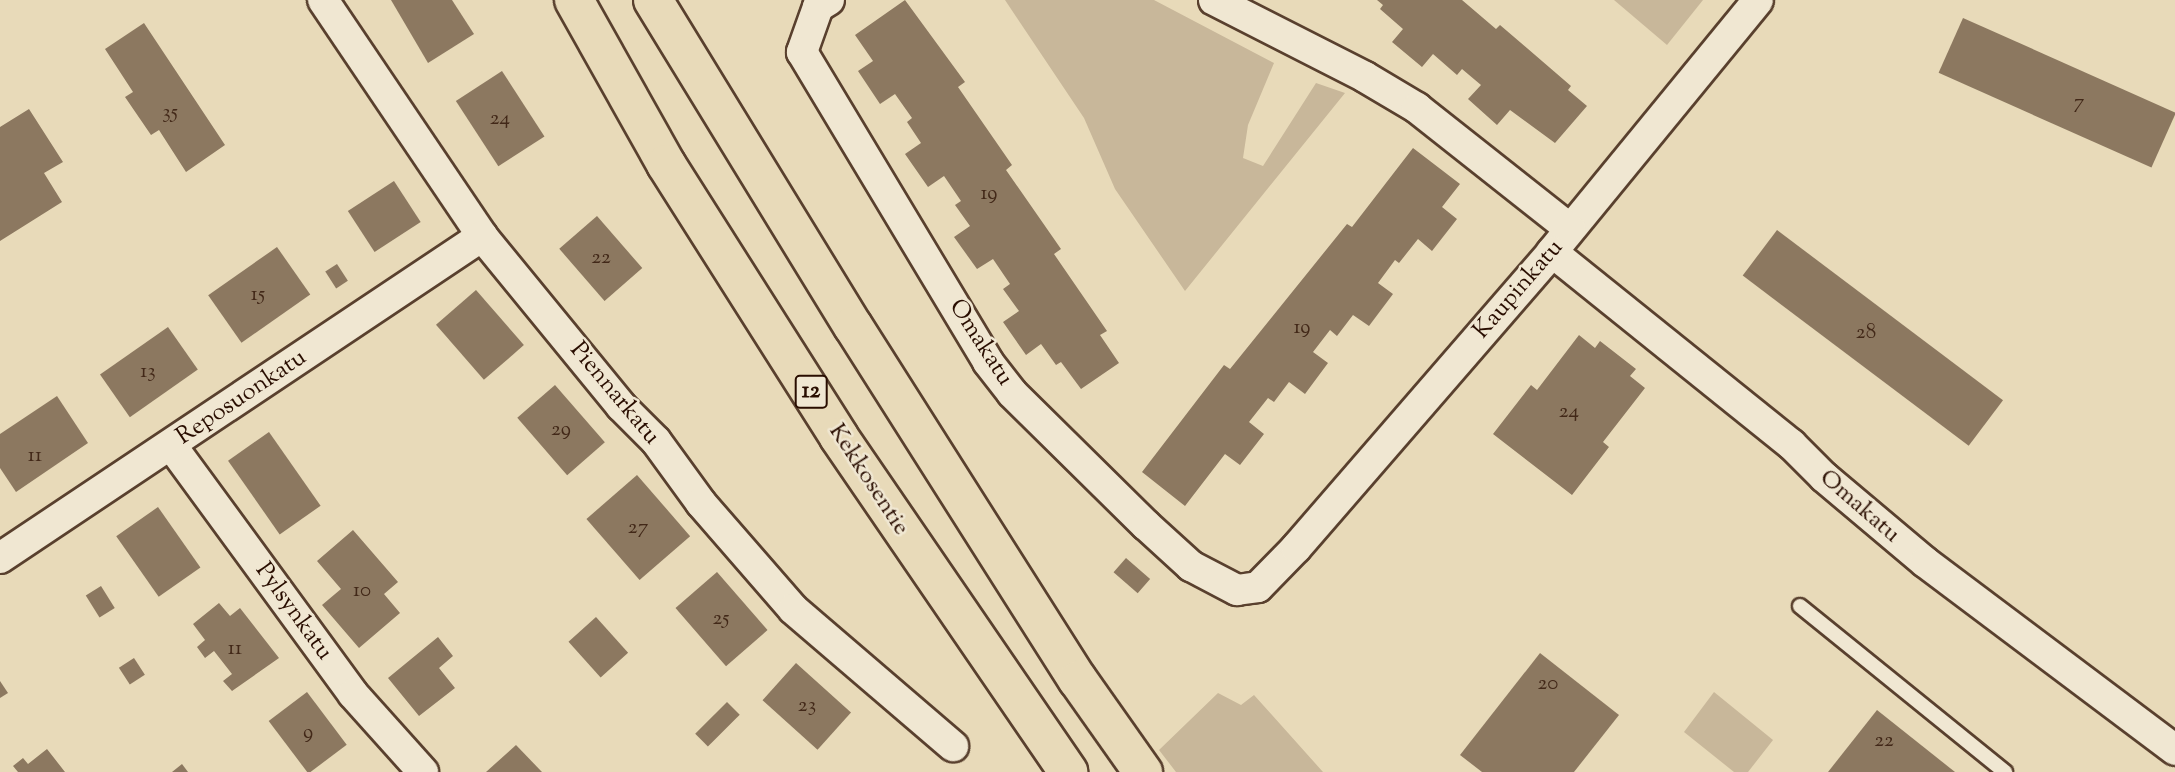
<!DOCTYPE html>
<style>
body{margin:0}
#map{position:relative;width:2175px;height:772px;overflow:hidden;background:#e8dab9;font-family:"Sorts Mill Goudy",serif}
div>[style]{position:absolute}
.green>*{inset:0;background:#c8b79a}
.building>*{inset:0;background:#8c7860;transform-origin:0 0}
.roads{filter:drop-shadow(2px 0 #59402e) drop-shadow(-2px 0 #59402e) drop-shadow(0 2px #59402e) drop-shadow(0 -2px #59402e)}
.lane>*{height:14px;margin:-7px;padding:0 7px;transform-origin:7px;border-radius:7px;background:#f0e7d2}
.street>*{height:30px;margin:-15px;padding:0 15px;transform-origin:15px;border-radius:15px;background:#f0e7d2}
.highway>*{height:38px;margin:-19px;padding:0 19px;transform-origin:19px;border-radius:19px;background:#e8dab9}
span{translate:-50% -50%;white-space:nowrap;text-align:center;line-height:1.15;-webkit-text-stroke:5px #f0e7d2;paint-order:stroke}
.number-label{font-size:21px;color:#422818}
.number-label span{-webkit-text-stroke-width:0}
.shield-label span{padding:2px 5px;background:#f0e7d2;border:2px solid;border-radius:5px;-webkit-text-stroke-width:0}
.shield-label{font-size:23px;color:#290d00;font-weight:700}
.street-label{font-size:24px;color:#290d00}
</style>
<div id="map">
<div class="green">
<div style="clip-path:polygon(1005px 0,1154px 0,1274px 63px,1248px 125px,1243px 158px,1263px 166px,1316px 83px,1345px 93px,1185px 291px,1115px 189px,1084px 118px)"></div>
<div style="clip-path:polygon(1614px 0,1703px 0,1667px 45px)"></div>
<div style="clip-path:polygon(1714px 692px,1773px 740px,1748px 772px,1734px 772px,1684px 732px)"></div>
<div style="clip-path:polygon(1218px 693px,1241px 705px,1254px 695px,1323px 772px,1176px 772px,1159px 750px)"></div>
</div>
<div class="building">
<div style="clip-path:polygon(391px 0,452px 0,474px 34px,428px 63px)"></div>
<div style="clip-path:polygon(905px 0,965px 82px,958px 87px,1012px 165px,1006px 170px,1061px 249px,1054px 254px,1107px 331px,1100px 335px,1119px 363px,1081px 389px,1061px 362px,1056px 365px,1041px 344px,1026px 355px,1003px 322px,1019px 311px,1003px 289px,1010px 284px,993px 259px,977px 269px,954px 237px,970px 226px,955px 205px,961px 201px,944px 176px,928px 187px,905px 154px,921px 143px,907px 122px,912px 118px,895px 94px,880px 104px,858px 71px,873px 61px,855px 35px)"></div>
<div style="clip-path:polygon(1377px 0,1462px 0,1496px 29px,1500px 25px,1571px 86px,1568px 90px,1587px 106px,1555px 143px,1510px 110px,1497px 125px,1468px 99px,1481px 85px,1462px 69px,1457px 75px,1433px 54px,1422px 67px,1392px 42px,1403px 29px,1380px 9px,1383px 5px)"></div>
<div style="left:1963px;top:18px;width:233px;height:60px;rotate:24deg"></div>
<div style="clip-path:polygon(144px 23px,225px 145px,186px 172px,159px 130px,151px 135px,125px 97px,133px 92px,105px 49px)"></div>
<div style="left:502px;top:71px;width:78px;height:55px;rotate:57deg"></div>
<div style="clip-path:polygon(29px 109px,63px 162px,44px 173px,62px 202px,0 241px,0 127px)"></div>
<div style="clip-path:polygon(1413px 148px,1460px 184px,1442px 207px,1457px 219px,1432px 251px,1418px 239px,1399px 263px,1395px 260px,1378px 283px,1393px 294px,1369px 326px,1353px 315px,1337px 336px,1330px 330px,1313px 352px,1328px 363px,1305px 394px,1289px 382px,1274px 402px,1268px 398px,1249px 422px,1264px 434px,1240px 465px,1225px 454px,1185px 506px,1142px 472px,1224px 365px,1230px 369px,1347px 224px,1352px 227px)"></div>
<div style="left:394px;top:181px;width:49px;height:55px;rotate:57deg"></div>
<div style="left:597px;top:216px;width:69px;height:50px;rotate:49deg"></div>
<div style="left:1777px;top:230px;width:283px;height:57px;rotate:37deg"></div>
<div style="left:277px;top:247px;width:58px;height:84px;rotate:55deg"></div>
<div style="left:337px;top:264px;width:20px;height:14px;rotate:57deg"></div>
<div style="left:476px;top:290px;width:73px;height:53px;rotate:49deg"></div>
<div style="left:168px;top:327px;width:52px;height:83px;rotate:55deg"></div>
<div style="clip-path:polygon(1579px 335px,1595px 348px,1600px 341px,1636px 369px,1630px 376px,1645px 388px,1603px 442px,1609px 447px,1572px 495px,1493px 434px,1531px 385px,1537px 390px)"></div>
<div style="left:555px;top:385px;width:76px;height:50px;rotate:49deg"></div>
<div style="clip-path:polygon(57px 396px,88px 443px,16px 492px,0 468px,0 434px)"></div>
<div style="left:269px;top:432px;width:90px;height:50px;rotate:55deg"></div>
<div style="left:637px;top:475px;width:81px;height:67px;rotate:49deg"></div>
<div style="left:158px;top:507px;width:74px;height:51px;rotate:55deg"></div>
<div style="clip-path:polygon(353px 530px,398px 582px,384px 594px,400px 613px,359px 648px,322px 605px,341px 589px,317px 561px)"></div>
<div style="left:1126px;top:558px;width:32px;height:19px;rotate:41deg"></div>
<div style="left:717px;top:572px;width:77px;height:55px;rotate:49deg"></div>
<div style="left:101px;top:586px;width:26px;height:18px;rotate:58deg"></div>
<div style="clip-path:polygon(219px 603px,230px 616px,240px 608px,279px 658px,232px 691px,223px 681px,232px 674px,214px 651px,205px 658px,197px 647px,205px 640px,193px 624px)"></div>
<div style="left:596px;top:617px;width:48px;height:37px;rotate:48deg"></div>
<div style="clip-path:polygon(438px 637px,453px 656px,439px 668px,455px 688px,419px 716px,388px 678px)"></div>
<div style="clip-path:polygon(1540px 653px,1619px 715px,1574px 772px,1482px 772px,1460px 755px)"></div>
<div style="left:134px;top:658px;width:20px;height:18px;rotate:57deg"></div>
<div style="left:796px;top:663px;width:74px;height:50px;rotate:42deg"></div>
<div style="clip-path:polygon(0 681px,8px 693px,0 698px)"></div>
<div style="left:307px;top:692px;width:66px;height:48px;rotate:53deg"></div>
<div style="left:727px;top:702px;width:18px;height:45px;rotate:45deg"></div>
<div style="clip-path:polygon(1877px 710px,1955px 772px,1828px 772px)"></div>
<div style="clip-path:polygon(516px 745px,542px 772px,486px 772px)"></div>
<div style="clip-path:polygon(47px 749px,65px 772px,18px 772px,13px 766px,23px 758px,28px 764px)"></div>
<div style="clip-path:polygon(182px 764px,188px 772px,172px 772px)"></div>
</div>
<div class="roads">
<div class="lane">
<div style="left:1800px;top:606px;width:264px;rotate:39deg"></div>
</div>
<div class="street">
<div style="left:323px;top:0;width:285px;rotate:56deg"></div>
<div style="left:482px;top:236px;width:220px;rotate:50.7deg"></div>
<div style="left:621px;top:406px;width:49px;rotate:45deg"></div>
<div style="left:656px;top:441px;width:77px;rotate:54deg"></div>
<div style="left:701px;top:503px;width:140px;rotate:49deg"></div>
<div style="left:793px;top:609px;width:211px;rotate:40.6deg"></div>
<div style="left:829px;top:0;width:13px;rotate:148deg"></div>
<div style="left:818px;top:7px;width:48px;rotate:109.6deg"></div>
<div style="left:802px;top:52px;width:362px;rotate:59deg"></div>
<div style="left:988px;top:362px;width:39px;rotate:52deg"></div>
<div style="left:1012px;top:393px;width:188px;rotate:44.6deg"></div>
<div style="left:1146px;top:525px;width:61px;rotate:42.3deg"></div>
<div style="left:1191px;top:566px;width:52px;rotate:27.6deg"></div>
<div style="left:1237px;top:590px;width:21px;rotate:-8deg"></div>
<div style="left:1258px;top:587px;width:54px;rotate:-45.7deg"></div>
<div style="left:1296px;top:548px;width:391px;rotate:-49.1deg"></div>
<div style="left:1552px;top:252px;width:325px;rotate:-50.7deg"></div>
<div style="left:1214px;top:0;width:169px;rotate:27deg"></div>
<div style="left:1365px;top:77px;width:61px;rotate:30.8deg"></div>
<div style="left:1417px;top:108px;width:195px;rotate:38.3deg"></div>
<div style="left:1552px;top:252px;width:307px;rotate:38.8deg"></div>
<div style="left:1791px;top:444px;width:47px;rotate:45deg"></div>
<div style="left:1824px;top:477px;width:132px;rotate:40.1deg"></div>
<div style="left:1925px;top:562px;width:313px;rotate:36.9deg"></div>
<div style="left:171px;top:445px;width:308px;rotate:53.8deg"></div>
<div style="left:353px;top:694px;width:105px;rotate:48.1deg"></div>
<div style="left:0;top:558px;width:580px;rotate:-33.74deg"></div>
</div>
<div class="highway">
<div style="left:574px;top:0;width:188px;rotate:60.7deg"></div>
<div style="left:666px;top:164px;width:323px;rotate:57.6deg"></div>
<div style="left:839px;top:437px;width:406px;rotate:55.6deg"></div>
<div style="left:653px;top:0;width:382px;rotate:58.5deg"></div>
<div style="left:853px;top:326px;width:419px;rotate:57.6deg"></div>
<div style="left:1078px;top:680px;width:113px;rotate:54.8deg"></div>
</div>
</div>
<div class="number-label">
<span style="left:2079px;top:103px">7</span>
<span style="left:170px;top:113px">35</span>
<span style="left:500px;top:119px">24</span>
<span style="left:989px;top:194px">19</span>
<span style="left:601px;top:258px">22</span>
<span style="left:258px;top:295px">15</span>
<span style="left:1302px;top:328px">19</span>
<span style="left:1866px;top:333px">28</span>
<span style="left:148px;top:372px">13</span>
<span style="left:1569px;top:412px">24</span>
<span style="left:561px;top:430px">29</span>
<span style="left:35px;top:456px">11</span>
<span style="left:638px;top:528px">27</span>
<span style="left:362px;top:591px">10</span>
<span style="left:721px;top:619px">25</span>
<span style="left:235px;top:649px">11</span>
<span style="left:1548px;top:684px">20</span>
<span style="left:807px;top:706px">23</span>
<span style="left:308px;top:733px">9</span>
<span style="left:1884px;top:741px">22</span>
</div>
<div class="shield-label">
<span style="left:811px;top:392px">12</span>
</div>
<div class="street-label">
<span style="left:1519px;top:290px;rotate:-49deg">Kaupinkatu</span>
<span style="left:980px;top:343px;rotate:57deg">Omakatu</span>
<span style="left:614px;top:394px;rotate:50deg">Piennarkatu</span>
<span style="left:242px;top:398px;rotate:-34deg">Reposuonkatu</span>
<span style="left:868px;top:480px;rotate:57deg">Kekkosentie</span>
<span style="left:1859px;top:507px;rotate:41deg">Omakatu</span>
<span style="left:293px;top:612px;rotate:54deg">Pylsynkatu</span>
</div>
</div>
